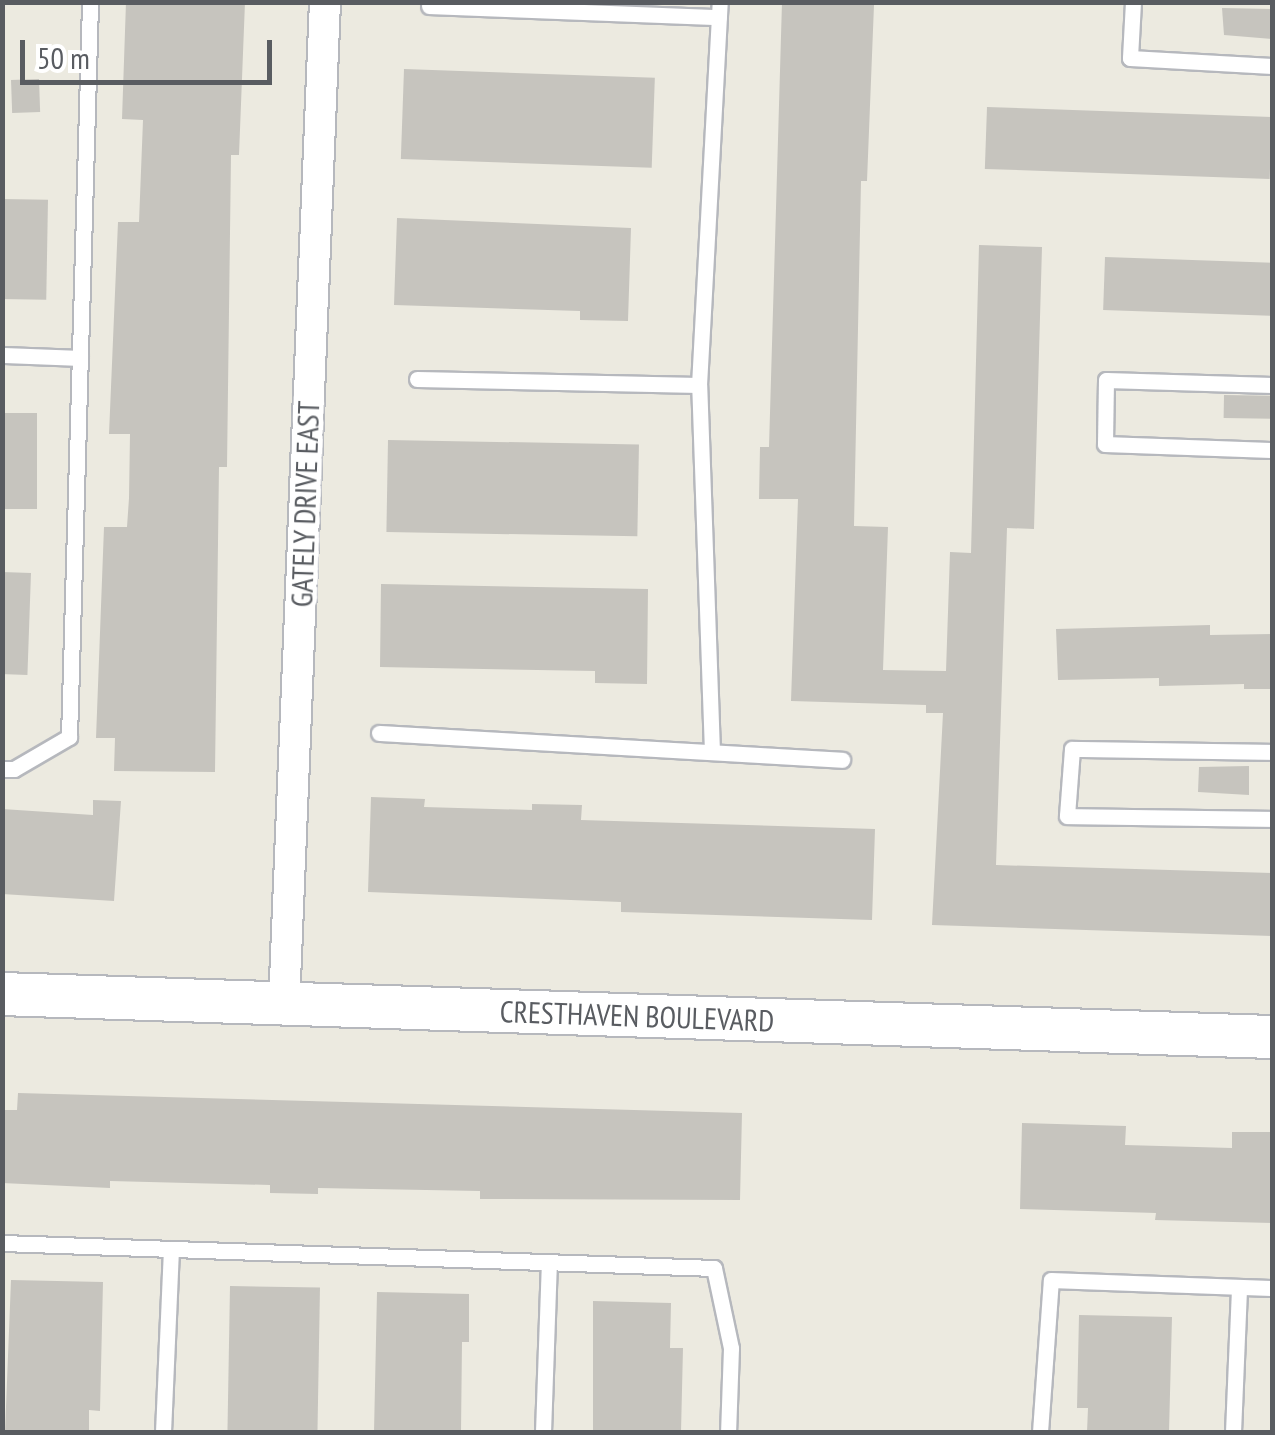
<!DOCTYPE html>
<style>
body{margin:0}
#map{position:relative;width:1275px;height:1435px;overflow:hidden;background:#eceae0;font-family:"PT Sans Narrow",sans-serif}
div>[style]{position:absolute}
.building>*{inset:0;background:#c6c4be;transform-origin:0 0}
.roads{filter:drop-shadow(2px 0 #b6b8bd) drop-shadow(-2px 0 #b6b8bd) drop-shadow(0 2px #b6b8bd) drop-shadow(0 -2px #b6b8bd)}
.lane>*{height:15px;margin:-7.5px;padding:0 7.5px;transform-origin:7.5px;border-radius:7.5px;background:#fff}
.street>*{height:30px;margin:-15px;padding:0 15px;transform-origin:15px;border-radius:15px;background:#fff}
.secondary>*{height:42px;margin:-21px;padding:0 21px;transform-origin:21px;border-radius:21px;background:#fff}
span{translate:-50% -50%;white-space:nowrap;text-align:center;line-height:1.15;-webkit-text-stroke:9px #fff;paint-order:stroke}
.street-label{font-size:30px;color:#595c61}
.frame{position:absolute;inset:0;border:5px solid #595c61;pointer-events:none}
.scale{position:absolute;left:20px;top:40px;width:252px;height:45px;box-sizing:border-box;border:5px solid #595c61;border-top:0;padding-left:12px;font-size:30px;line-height:35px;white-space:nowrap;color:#595c61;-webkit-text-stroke:8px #fff;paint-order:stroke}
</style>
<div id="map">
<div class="building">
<div style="clip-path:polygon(126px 2px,245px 2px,239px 155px,231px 155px,227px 467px,219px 467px,215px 772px,114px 771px,115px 738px,96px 738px,104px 527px,127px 527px,129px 498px,130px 434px,109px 434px,118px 222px,139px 222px,143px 120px,122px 119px)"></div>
<div style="clip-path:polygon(782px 2px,874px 5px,867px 181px,861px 181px,854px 526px,888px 527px,883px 670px,946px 671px,950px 552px,971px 553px,979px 245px,1042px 247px,1034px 529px,1007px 528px,996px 865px,1272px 873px,1272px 936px,932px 925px,943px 713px,926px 713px,926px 705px,791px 701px,798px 499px,759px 499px,760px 447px,769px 447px)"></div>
<div style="clip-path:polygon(1222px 8px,1272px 9px,1272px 39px,1224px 35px)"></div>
<div style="left:404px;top:69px;width:251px;height:90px;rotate:2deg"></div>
<div style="left:39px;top:79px;width:33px;height:28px;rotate:88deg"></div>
<div style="left:987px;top:107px;width:285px;height:62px;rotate:2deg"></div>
<div style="left:2px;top:199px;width:46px;height:100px;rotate:1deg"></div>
<div style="clip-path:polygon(397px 218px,631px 228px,628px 321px,580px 320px,580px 311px,394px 305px)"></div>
<div style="left:1105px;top:257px;width:167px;height:53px;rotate:2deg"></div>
<div style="left:1224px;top:395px;width:48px;height:23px;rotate:1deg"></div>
<div style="left:2px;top:413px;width:35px;height:96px"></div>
<div style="left:388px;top:440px;width:251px;height:92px;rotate:1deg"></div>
<div style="left:2px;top:572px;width:29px;height:102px;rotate:2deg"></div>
<div style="clip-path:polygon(381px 584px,648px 589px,647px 684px,595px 683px,595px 671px,380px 667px)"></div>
<div style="clip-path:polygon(1210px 625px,1210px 635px,1272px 634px,1272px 689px,1244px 689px,1244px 684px,1159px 686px,1159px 678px,1058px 680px,1056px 629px)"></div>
<div style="clip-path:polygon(1249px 766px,1249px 795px,1198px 792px,1199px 767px)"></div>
<div style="clip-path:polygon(371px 797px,425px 799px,424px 807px,532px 810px,532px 804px,582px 805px,581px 820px,875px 829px,872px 920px,621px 912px,621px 902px,368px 892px)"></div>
<div style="clip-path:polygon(93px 800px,121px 801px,114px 901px,2px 894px,2px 809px,93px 815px)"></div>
<div style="clip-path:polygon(18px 1093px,742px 1113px,740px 1200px,480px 1199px,480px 1191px,318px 1188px,318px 1194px,270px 1193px,270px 1185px,110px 1181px,110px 1188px,2px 1183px,2px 1110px,17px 1110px)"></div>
<div style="clip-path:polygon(1022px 1123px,1126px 1126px,1125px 1145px,1232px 1148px,1232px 1132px,1272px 1132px,1272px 1223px,1155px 1220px,1156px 1213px,1020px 1209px)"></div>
<div style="clip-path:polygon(11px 1280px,103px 1282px,100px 1411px,89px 1410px,89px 1432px,5px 1432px)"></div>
<div style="left:230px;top:1286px;width:90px;height:146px;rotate:1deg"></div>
<div style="clip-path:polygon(377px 1292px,469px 1294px,469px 1342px,462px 1342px,461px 1432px,374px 1432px)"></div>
<div style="clip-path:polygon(593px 1301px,671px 1303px,670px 1348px,683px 1348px,681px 1432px,593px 1432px)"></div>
<div style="clip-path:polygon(1079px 1315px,1172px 1317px,1169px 1432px,1087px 1432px,1088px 1408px,1077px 1408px)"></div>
</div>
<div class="roads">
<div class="lane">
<div style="left:1133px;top:2px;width:56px;rotate:93.1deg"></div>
<div style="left:1130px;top:58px;width:142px;rotate:3.2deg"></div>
<div style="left:429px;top:6px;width:290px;rotate:2.2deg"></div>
<div style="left:2px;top:355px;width:78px;rotate:2.2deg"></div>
<div style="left:417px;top:379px;width:282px;rotate:1.2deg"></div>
<div style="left:1272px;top:385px;width:166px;rotate:-178.3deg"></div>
<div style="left:1106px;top:380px;width:64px;rotate:90.9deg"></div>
<div style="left:1105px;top:444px;width:167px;rotate:2.1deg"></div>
<div style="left:379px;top:733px;width:464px;rotate:3.3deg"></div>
<div style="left:712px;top:752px;width:367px;rotate:-92deg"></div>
<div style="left:699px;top:385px;width:384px;rotate:-86.9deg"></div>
<div style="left:1272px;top:752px;width:200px;rotate:-179.1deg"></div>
<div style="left:1072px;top:749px;width:67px;rotate:94.3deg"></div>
<div style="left:1067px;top:816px;width:205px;rotate:0.8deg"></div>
<div style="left:2px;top:769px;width:12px"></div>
<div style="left:14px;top:769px;width:64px;rotate:-30.2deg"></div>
<div style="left:69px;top:737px;width:735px;rotate:-88.36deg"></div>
<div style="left:2px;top:1243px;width:712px;rotate:2.01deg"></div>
<div style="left:714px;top:1268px;width:82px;rotate:78deg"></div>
<div style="left:731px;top:1348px;width:84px;rotate:92deg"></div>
<div style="left:163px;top:1432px;width:183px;rotate:-87.5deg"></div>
<div style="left:543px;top:1432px;width:169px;rotate:-88deg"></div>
<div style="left:1040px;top:1432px;width:152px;rotate:-85.9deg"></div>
<div style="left:1051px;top:1280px;width:221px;rotate:2.1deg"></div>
<div style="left:1233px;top:1432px;width:145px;rotate:-87.6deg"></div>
</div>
<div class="street">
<div style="left:284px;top:1005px;width:1004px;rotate:-87.66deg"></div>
</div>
<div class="secondary">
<div style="left:2px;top:994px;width:1271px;rotate:1.94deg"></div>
</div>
</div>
<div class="street-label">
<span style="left:305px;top:504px;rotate:-88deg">GATELY DRIVE EAST</span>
<span style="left:637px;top:1016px;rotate:2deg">CRESTHAVEN BOULEVARD</span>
</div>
<div class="frame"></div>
<div class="scale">50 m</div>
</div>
